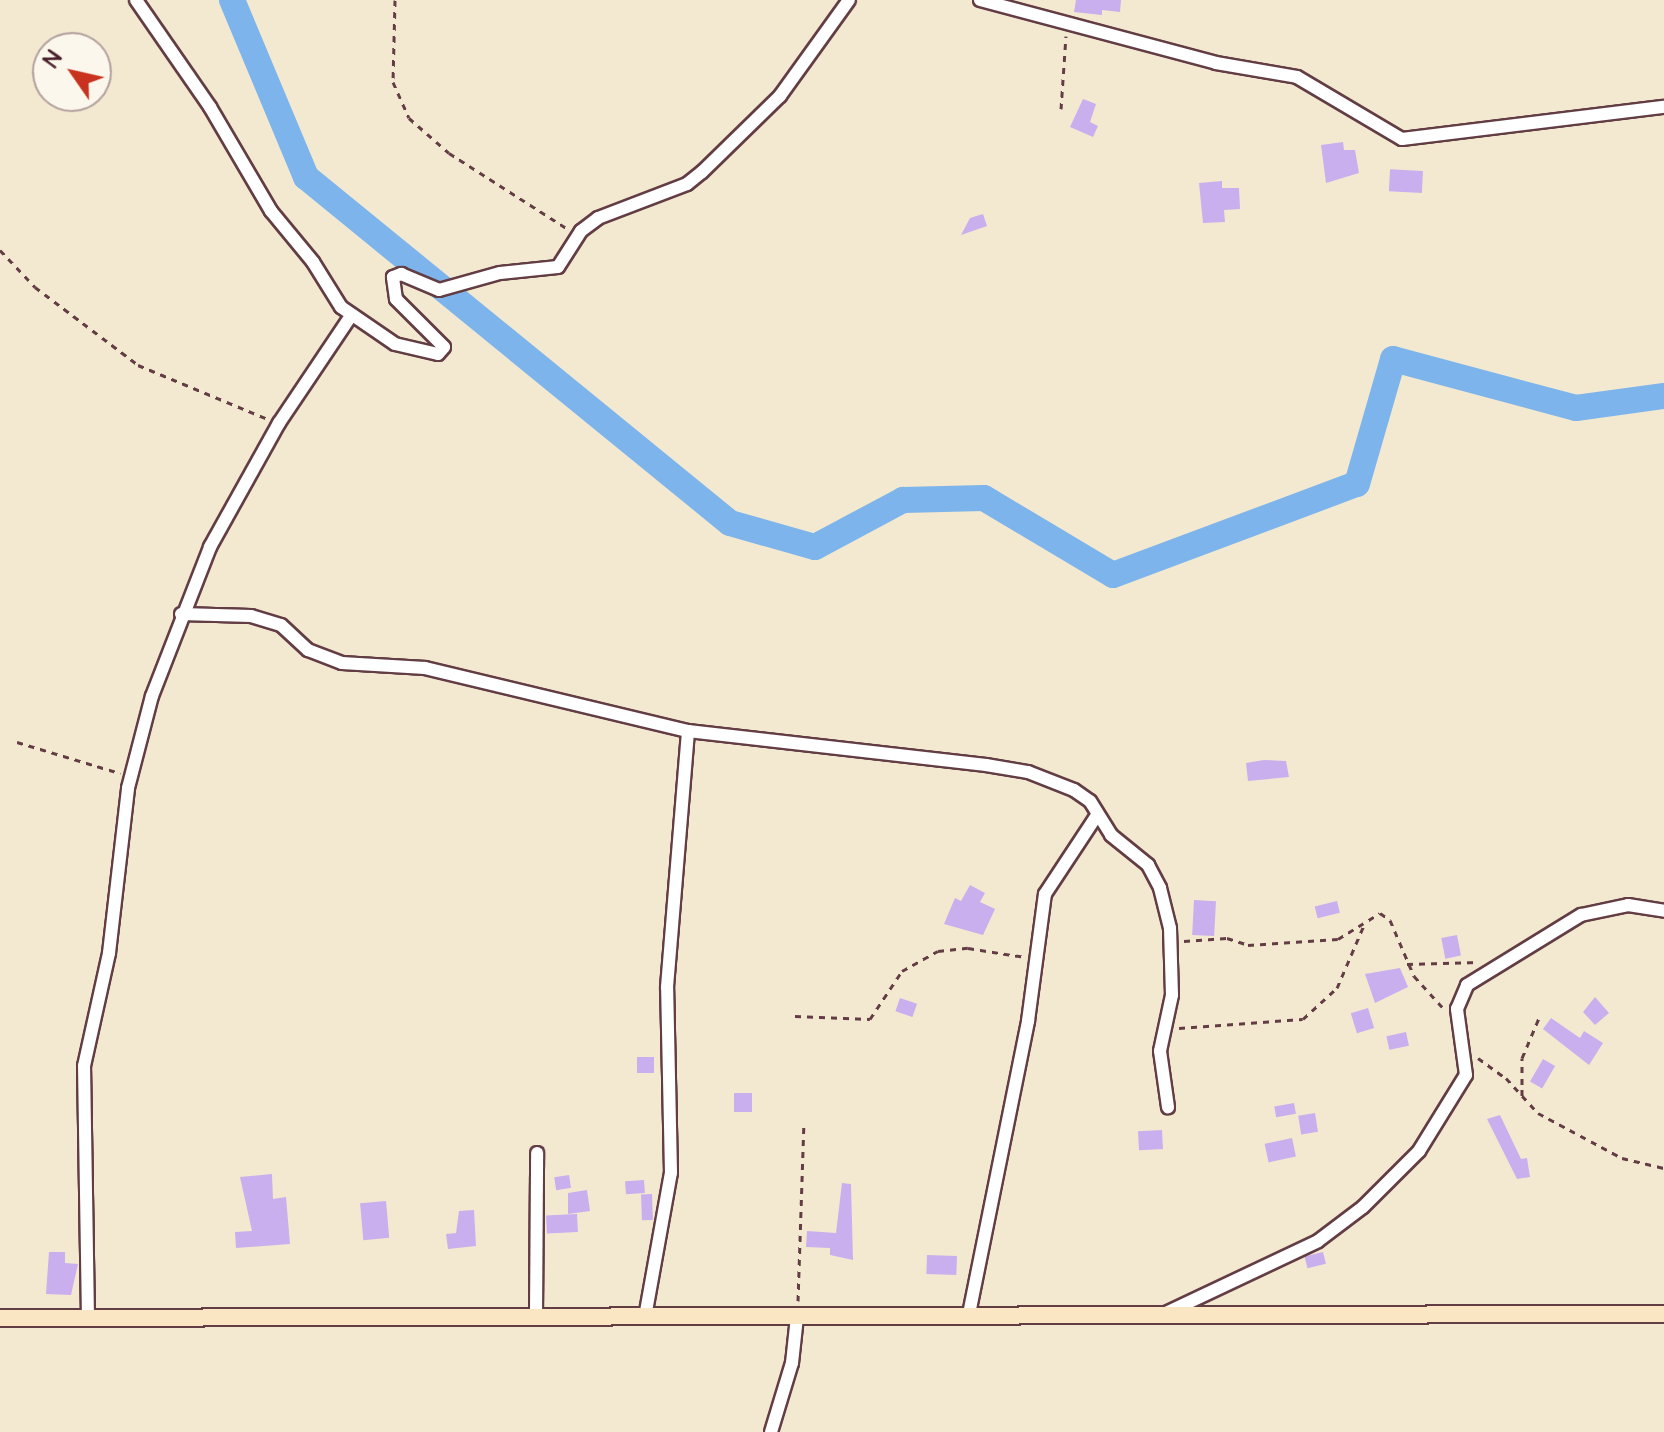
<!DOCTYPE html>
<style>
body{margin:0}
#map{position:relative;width:1664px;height:1432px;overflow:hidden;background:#f3e9d1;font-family:"Architects Daughter",sans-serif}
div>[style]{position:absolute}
.river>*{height:26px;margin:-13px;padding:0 13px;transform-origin:13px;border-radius:13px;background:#7db4ec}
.building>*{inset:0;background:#c9afee;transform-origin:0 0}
.path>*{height:3px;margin-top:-1.5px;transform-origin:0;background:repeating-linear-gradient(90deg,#633d44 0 6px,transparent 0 12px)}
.roads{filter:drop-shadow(2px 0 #633d44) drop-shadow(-2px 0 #633d44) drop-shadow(0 2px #633d44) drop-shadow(0 -2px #633d44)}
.minor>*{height:12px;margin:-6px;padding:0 6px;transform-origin:6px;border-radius:6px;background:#fff}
.secondary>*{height:16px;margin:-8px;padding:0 8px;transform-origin:8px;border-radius:8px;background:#fbe6c4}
span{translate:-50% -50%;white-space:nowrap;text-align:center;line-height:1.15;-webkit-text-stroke:6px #fbf7ec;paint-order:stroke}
.north{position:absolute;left:32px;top:32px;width:80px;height:80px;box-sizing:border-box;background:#fbf7ec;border:2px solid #b4a19f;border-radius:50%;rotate:304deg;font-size:22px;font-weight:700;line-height:32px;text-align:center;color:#4a1f2b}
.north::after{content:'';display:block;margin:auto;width:28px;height:36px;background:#c8321e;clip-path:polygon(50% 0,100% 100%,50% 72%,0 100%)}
</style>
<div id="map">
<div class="river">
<div style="left:232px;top:0;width:192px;rotate:67.3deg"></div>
<div style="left:306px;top:177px;width:547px;rotate:39.22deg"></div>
<div style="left:730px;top:523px;width:88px;rotate:15.8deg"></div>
<div style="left:815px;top:547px;width:100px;rotate:-28.1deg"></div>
<div style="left:903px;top:500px;width:81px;rotate:-1.4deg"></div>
<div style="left:984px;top:498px;width:150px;rotate:30.8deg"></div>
<div style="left:1113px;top:575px;width:260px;rotate:-20.5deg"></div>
<div style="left:1357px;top:484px;width:130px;rotate:-73.9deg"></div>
<div style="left:1393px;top:359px;width:189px;rotate:15deg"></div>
<div style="left:1576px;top:408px;width:89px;rotate:-7.8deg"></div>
</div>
<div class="building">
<div style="clip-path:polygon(1076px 0,1121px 0,1120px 12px,1102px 10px,1102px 15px,1074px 12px)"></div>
<div style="clip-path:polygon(1083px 99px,1096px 104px,1090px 122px,1098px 126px,1093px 137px,1070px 127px)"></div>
<div style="clip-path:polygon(1343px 142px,1344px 150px,1355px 150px,1359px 173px,1326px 183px,1321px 145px)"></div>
<div style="left:1423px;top:171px;width:22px;height:33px;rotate:93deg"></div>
<div style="clip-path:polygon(1222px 181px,1222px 188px,1239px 188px,1240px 209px,1224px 210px,1225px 222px,1203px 223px,1199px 183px)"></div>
<div style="clip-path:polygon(983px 214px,987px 226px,961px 235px,970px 218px)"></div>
<div style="clip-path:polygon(1264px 760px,1286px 761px,1289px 777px,1248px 781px,1246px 763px)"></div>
<div style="clip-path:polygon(970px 885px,985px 893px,980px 902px,995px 909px,983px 935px,944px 924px,955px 898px,961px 901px)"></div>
<div style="left:1194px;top:900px;width:22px;height:35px;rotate:3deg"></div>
<div style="left:1337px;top:901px;width:12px;height:23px;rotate:76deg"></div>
<div style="left:1457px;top:935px;width:21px;height:16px;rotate:79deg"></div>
<div style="clip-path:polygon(1400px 968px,1408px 987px,1375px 1003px,1365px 974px)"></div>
<div style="clip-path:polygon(1595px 997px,1609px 1013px,1595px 1025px,1583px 1012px)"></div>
<div style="left:900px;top:998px;width:18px;height:14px;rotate:19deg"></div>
<div style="left:1368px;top:1008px;width:21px;height:18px;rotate:73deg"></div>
<div style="clip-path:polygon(1551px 1018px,1580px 1038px,1584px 1031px,1603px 1043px,1589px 1065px,1543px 1029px)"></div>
<div style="left:1406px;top:1032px;width:14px;height:20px;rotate:78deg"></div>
<div style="left:654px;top:1057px;width:16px;height:17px;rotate:90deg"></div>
<div style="left:1543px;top:1059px;width:14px;height:26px;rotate:30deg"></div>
<div style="left:734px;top:1093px;width:18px;height:19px"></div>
<div style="left:1294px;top:1103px;width:11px;height:20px;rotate:80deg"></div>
<div style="left:1315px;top:1113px;width:19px;height:17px;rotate:81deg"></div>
<div style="clip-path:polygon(1500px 1115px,1521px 1159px,1527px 1158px,1530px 1177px,1517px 1179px,1487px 1119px)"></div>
<div style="left:1162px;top:1130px;width:19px;height:24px;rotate:87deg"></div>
<div style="left:1292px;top:1138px;width:19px;height:28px;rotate:78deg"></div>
<div style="clip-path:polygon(272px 1174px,273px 1199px,286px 1197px,290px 1244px,236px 1248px,235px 1232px,252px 1231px,240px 1177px)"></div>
<div style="left:569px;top:1175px;width:13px;height:15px;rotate:81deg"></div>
<div style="left:644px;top:1180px;width:13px;height:19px;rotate:86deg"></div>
<div style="clip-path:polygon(842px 1183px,851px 1184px,853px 1260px,830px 1255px,830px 1248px,806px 1247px,807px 1231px,836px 1233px)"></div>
<div style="clip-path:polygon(587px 1190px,590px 1211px,568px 1214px,568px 1193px)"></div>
<div style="left:652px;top:1194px;width:26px;height:11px;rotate:88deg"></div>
<div style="left:386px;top:1201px;width:37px;height:26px;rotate:85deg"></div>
<div style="clip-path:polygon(474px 1210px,476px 1246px,448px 1249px,446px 1234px,456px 1233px,459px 1211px)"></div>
<div style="left:577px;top:1214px;width:18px;height:31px;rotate:87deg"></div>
<div style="clip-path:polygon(49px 1252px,65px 1252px,65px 1263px,78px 1264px,71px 1295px,46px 1294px)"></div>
<div style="left:1323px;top:1252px;width:12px;height:19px;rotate:76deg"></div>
<div style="left:927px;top:1255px;width:30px;height:19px;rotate:2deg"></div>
</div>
<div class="path">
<div style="left:395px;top:0;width:82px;rotate:91.4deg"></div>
<div style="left:393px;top:82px;width:39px;rotate:66deg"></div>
<div style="left:409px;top:118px;width:53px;rotate:41.2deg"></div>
<div style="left:449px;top:153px;width:141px;rotate:32.6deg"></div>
<div style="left:1061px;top:109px;width:73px;rotate:-86.1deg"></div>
<div style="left:0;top:250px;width:51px;rotate:46.6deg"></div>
<div style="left:35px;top:287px;width:129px;rotate:37.1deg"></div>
<div style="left:138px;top:365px;width:141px;rotate:22.6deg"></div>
<div style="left:17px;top:742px;width:108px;rotate:16.8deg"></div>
<div style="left:1184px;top:941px;width:43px;rotate:-4deg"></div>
<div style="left:1227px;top:938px;width:22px;rotate:18deg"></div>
<div style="left:1248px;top:945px;width:90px;rotate:-3.8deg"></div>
<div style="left:1338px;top:939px;width:49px;rotate:-31.8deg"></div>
<div style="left:1380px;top:913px;width:12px;rotate:35deg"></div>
<div style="left:1390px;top:920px;width:61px;rotate:66.8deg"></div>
<div style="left:1414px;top:976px;width:43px;rotate:47.8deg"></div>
<div style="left:1407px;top:964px;width:72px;rotate:-1.6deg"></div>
<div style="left:795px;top:1016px;width:75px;rotate:2.3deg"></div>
<div style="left:870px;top:1019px;width:58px;rotate:-56.3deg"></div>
<div style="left:902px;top:971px;width:41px;rotate:-29.1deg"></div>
<div style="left:938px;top:951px;width:30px;rotate:-6deg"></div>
<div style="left:968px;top:948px;width:58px;rotate:9deg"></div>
<div style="left:1179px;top:1028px;width:124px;rotate:-4.2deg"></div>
<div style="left:1303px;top:1019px;width:46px;rotate:-42.4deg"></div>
<div style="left:1337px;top:988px;width:69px;rotate:-66.8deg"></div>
<div style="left:1478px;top:1058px;width:34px;rotate:36deg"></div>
<div style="left:1506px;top:1078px;width:47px;rotate:47.6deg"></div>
<div style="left:1538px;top:1113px;width:95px;rotate:28.2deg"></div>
<div style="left:1622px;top:1158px;width:43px;rotate:13.4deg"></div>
<div style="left:1522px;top:1096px;width:38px;rotate:-90deg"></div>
<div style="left:1522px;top:1058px;width:43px;rotate:-67deg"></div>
<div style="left:798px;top:1301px;width:178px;rotate:-88.1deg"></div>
</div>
<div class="roads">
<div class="minor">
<div style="left:136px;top:0;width:130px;rotate:55.3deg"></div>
<div style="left:210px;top:107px;width:121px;rotate:59.6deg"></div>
<div style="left:271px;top:211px;width:66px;rotate:50.5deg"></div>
<div style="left:313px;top:262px;width:53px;rotate:58.1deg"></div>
<div style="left:341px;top:307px;width:65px;rotate:34.4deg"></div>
<div style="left:395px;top:344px;width:44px;rotate:13.1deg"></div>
<div style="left:438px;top:354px;width:9px;rotate:-49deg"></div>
<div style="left:444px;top:347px;width:68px;rotate:-135deg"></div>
<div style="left:396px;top:299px;width:22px;rotate:-98deg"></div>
<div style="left:393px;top:277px;width:9px;rotate:-21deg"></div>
<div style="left:401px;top:274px;width:41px;rotate:22.8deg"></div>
<div style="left:439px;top:290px;width:63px;rotate:-15.6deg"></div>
<div style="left:500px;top:273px;width:58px;rotate:-5.9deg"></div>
<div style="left:558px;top:267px;width:43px;rotate:-57.4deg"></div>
<div style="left:581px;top:231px;width:21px;rotate:-37deg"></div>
<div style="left:598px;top:218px;width:95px;rotate:-20.9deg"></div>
<div style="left:687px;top:184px;width:19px;rotate:-39deg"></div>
<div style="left:702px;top:172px;width:109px;rotate:-44.3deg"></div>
<div style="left:780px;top:96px;width:118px;rotate:-54.3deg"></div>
<div style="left:980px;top:0;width:244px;rotate:14.9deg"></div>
<div style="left:1216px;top:63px;width:82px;rotate:9.8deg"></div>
<div style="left:1297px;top:77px;width:122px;rotate:30.6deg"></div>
<div style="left:1402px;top:139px;width:264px;rotate:-7deg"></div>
<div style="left:181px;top:614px;width:70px;rotate:1.6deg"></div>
<div style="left:251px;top:616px;width:31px;rotate:17deg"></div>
<div style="left:281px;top:625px;width:37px;rotate:43deg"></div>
<div style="left:308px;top:650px;width:36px;rotate:21deg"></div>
<div style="left:342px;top:663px;width:83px;rotate:3.4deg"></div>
<div style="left:425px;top:668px;width:270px;rotate:13.5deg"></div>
<div style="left:688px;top:731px;width:300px;rotate:6.5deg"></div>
<div style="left:986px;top:765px;width:43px;rotate:9.5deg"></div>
<div style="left:1028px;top:772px;width:49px;rotate:21.4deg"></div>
<div style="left:1074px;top:790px;width:19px;rotate:35deg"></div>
<div style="left:1090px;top:801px;width:40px;rotate:58deg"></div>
<div style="left:1111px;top:835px;width:48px;rotate:39deg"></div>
<div style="left:1148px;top:865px;width:26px;rotate:62deg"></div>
<div style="left:1160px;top:888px;width:41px;rotate:76deg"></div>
<div style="left:1170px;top:928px;width:67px;rotate:88.3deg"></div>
<div style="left:1172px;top:995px;width:57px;rotate:102.1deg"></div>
<div style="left:1160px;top:1051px;width:57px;rotate:81.9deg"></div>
<div style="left:1166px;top:1313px;width:168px;rotate:-25.3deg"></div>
<div style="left:1318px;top:1241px;width:56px;rotate:-37.1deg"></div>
<div style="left:1363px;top:1207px;width:79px;rotate:-45deg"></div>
<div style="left:1419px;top:1151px;width:89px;rotate:-58.3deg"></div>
<div style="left:1466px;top:1075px;width:67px;rotate:-97.8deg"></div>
<div style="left:1457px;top:1009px;width:26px;rotate:-67deg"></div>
<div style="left:1467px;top:985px;width:134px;rotate:-31.6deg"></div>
<div style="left:1581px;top:915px;width:48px;rotate:-12deg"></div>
<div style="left:1628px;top:905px;width:36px;rotate:9deg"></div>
<div style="left:969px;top:1314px;width:299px;rotate:-78.6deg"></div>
<div style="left:1028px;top:1021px;width:128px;rotate:-82.4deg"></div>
<div style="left:1045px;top:894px;width:95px;rotate:-56.6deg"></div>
<div style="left:536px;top:1315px;width:162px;rotate:-89.6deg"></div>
<div style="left:645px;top:1317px;width:146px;rotate:-79.8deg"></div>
<div style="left:671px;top:1173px;width:186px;rotate:-91.2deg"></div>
<div style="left:667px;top:987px;width:257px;rotate:-85.3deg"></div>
<div style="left:88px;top:1319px;width:253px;rotate:-90.9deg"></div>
<div style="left:84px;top:1066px;width:116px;rotate:-77.5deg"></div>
<div style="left:109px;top:953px;width:166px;rotate:-83.4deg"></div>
<div style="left:128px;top:788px;width:95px;rotate:-75.4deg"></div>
<div style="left:152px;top:696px;width:160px;rotate:-68.7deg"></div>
<div style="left:210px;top:547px;width:142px;rotate:-60.9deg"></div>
<div style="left:279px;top:423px;width:129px;rotate:-56.1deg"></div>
<div style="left:771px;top:1432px;width:72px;rotate:-73.1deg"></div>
<div style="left:792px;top:1363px;width:46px;rotate:-83.8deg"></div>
</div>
<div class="secondary">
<div style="left:0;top:1318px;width:1664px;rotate:-0.14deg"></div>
</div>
</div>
<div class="north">N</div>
</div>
